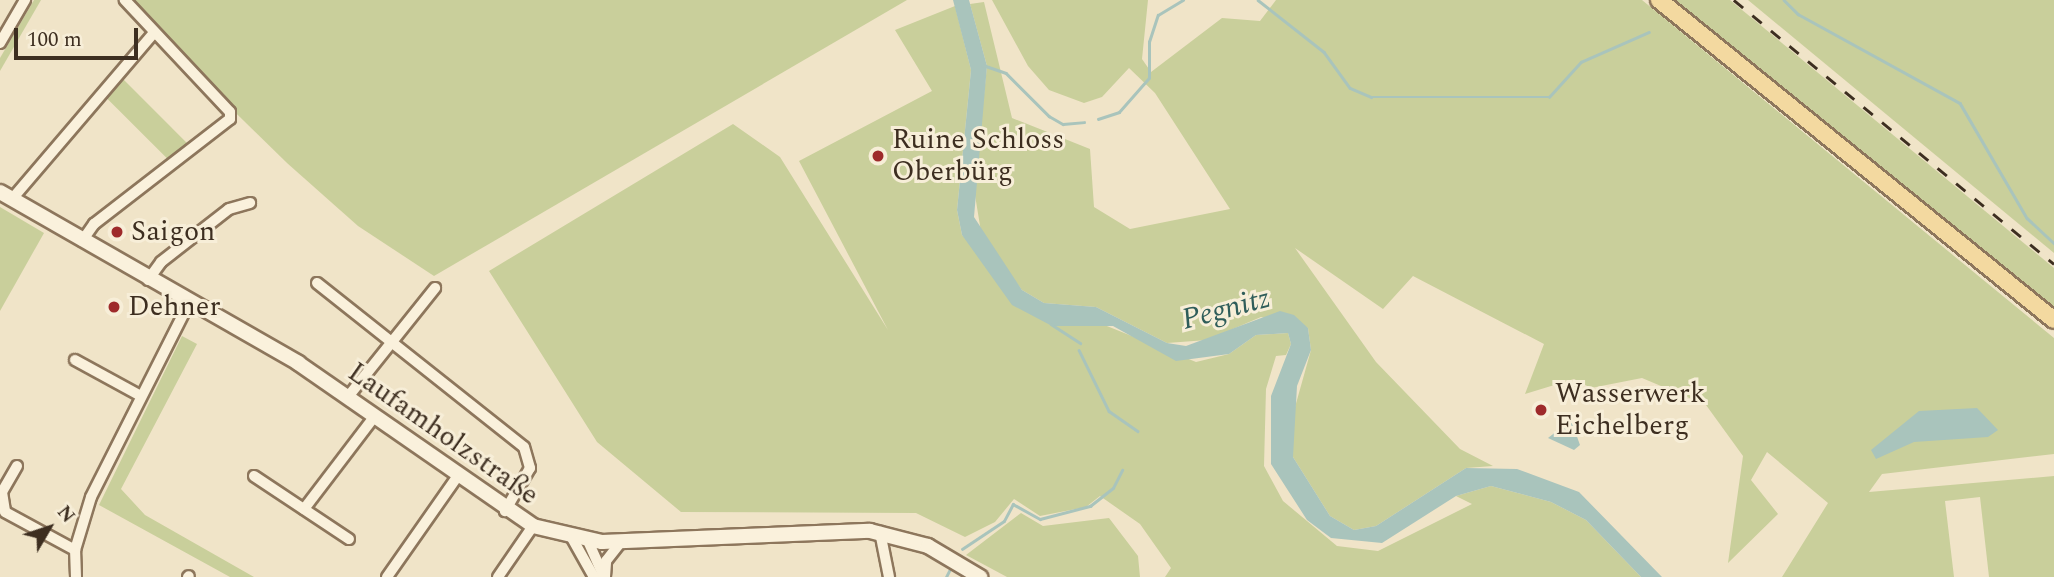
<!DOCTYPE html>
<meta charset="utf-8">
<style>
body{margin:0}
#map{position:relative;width:2054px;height:577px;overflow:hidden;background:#f0e4c8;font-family:Spectral,serif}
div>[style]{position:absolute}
.green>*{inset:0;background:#c9cf9b;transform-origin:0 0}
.water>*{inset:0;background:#a9c4bc}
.stream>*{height:2.5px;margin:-1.25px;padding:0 1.25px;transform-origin:1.25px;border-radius:1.25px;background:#a9c4bc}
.roads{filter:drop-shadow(2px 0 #8d765c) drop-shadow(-2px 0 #8d765c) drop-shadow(0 2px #8d765c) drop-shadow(0 -2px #8d765c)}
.minor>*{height:10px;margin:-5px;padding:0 5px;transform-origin:5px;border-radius:5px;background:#faf1dc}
.secondary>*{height:14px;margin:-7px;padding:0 7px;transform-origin:7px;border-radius:7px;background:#faf1dc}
.primary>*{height:16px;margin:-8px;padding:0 8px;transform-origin:8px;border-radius:8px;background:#f3d9a0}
.rail>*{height:2.5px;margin-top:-1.25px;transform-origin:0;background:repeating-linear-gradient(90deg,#3d2e20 0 12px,transparent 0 24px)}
.dots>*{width:19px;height:19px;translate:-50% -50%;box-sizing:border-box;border:4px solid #f7eed8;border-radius:50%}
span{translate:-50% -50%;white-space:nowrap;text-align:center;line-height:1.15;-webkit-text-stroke:6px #f7eed8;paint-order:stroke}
.poi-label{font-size:28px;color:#3d2e20}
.left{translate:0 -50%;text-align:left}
.street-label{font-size:28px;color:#3d2e20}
.water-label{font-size:30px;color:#2f5d5a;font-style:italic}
.north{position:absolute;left:14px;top:493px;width:70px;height:70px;-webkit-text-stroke:5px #f7eed8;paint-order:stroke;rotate:51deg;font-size:19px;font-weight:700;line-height:28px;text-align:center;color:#3d2e20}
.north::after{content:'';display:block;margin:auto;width:24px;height:32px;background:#3d2e20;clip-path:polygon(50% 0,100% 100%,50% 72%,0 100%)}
.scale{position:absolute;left:14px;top:28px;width:124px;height:32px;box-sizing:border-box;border:4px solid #3d2e20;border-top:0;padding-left:9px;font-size:21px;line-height:24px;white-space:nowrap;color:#3d2e20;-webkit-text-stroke:5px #f7eed8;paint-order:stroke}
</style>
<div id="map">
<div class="green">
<div style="clip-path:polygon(34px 0,41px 0,0 71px,0 58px)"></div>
<div style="clip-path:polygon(134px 0,907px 0,434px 276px,358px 226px,287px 163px,156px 35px)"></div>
<div style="clip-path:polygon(992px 0,1148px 0,1142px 59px,1151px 72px,1222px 18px,1260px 21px,1276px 0,1642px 0,2054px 338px,2054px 454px,1882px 474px,1869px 492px,2054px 476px,2054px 577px,1989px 577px,1980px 497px,1945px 501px,1954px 577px,1782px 577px,1828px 503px,1767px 452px,1751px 480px,1778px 514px,1728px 563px,1743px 456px,1706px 405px,1642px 378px,1591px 388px,1574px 379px,1525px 394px,1544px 344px,1413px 276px,1383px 309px,1295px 248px,1376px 362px,1460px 449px,1493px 466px,1466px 468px,1376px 526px,1354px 530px,1330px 516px,1293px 457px,1290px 425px,1311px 350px,1308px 328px,1261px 317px,1207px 340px,1167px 343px,1096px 307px,1044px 303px,1022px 290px,982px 238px,974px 189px,987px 66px,970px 4px,984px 2px,1012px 118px,1090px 149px,1094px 207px,1130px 229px,1230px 209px,1155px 93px,1129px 68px,1102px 97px,1084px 103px,1049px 90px,1028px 66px)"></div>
<div style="clip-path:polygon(1670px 0,1730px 0,2054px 268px,2054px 310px)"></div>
<div style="clip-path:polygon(1748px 0,2054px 0,2054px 253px)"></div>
<div style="clip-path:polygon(955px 6px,971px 70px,957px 210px,962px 235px,1052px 326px,1097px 322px,1196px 362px,1229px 354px,1256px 335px,1288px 333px,1291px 344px,1286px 355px,1276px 356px,1266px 389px,1264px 466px,1283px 501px,1337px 546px,1378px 551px,1472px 504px,1456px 496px,1491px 486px,1551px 502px,1586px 520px,1641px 577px,1165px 577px,1171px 568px,1140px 524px,1100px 496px,1086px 507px,1040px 516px,1014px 499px,995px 522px,965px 537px,916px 513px,681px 512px,597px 442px,489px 271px,733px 124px,780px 157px,888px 330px,799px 161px,932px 91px,895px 30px)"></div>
<div style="left:122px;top:78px;width:96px;height:25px;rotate:45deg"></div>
<div style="clip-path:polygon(0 207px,44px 233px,0 311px)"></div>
<div style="clip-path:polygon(182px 336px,197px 344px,121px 489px,145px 515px,254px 577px,230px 577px,99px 505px)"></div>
<div style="clip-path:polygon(1021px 513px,1043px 526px,1109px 518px,1138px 556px,1140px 577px,1007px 577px,966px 555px)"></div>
</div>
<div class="water">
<div style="clip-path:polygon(953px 0,969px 0,987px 66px,974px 217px,1022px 290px,1044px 303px,1096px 307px,1167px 343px,1186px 346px,1280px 311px,1294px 315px,1308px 328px,1311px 350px,1297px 386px,1293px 457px,1330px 516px,1354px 530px,1376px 526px,1466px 468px,1517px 469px,1579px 492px,1662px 577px,1641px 577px,1586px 520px,1551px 502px,1491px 486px,1456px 496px,1382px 543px,1331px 538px,1307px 520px,1271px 464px,1271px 396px,1291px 344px,1288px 333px,1256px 335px,1229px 354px,1176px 361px,1113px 326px,1052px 326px,1012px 305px,962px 235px,957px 210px,971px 70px)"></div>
<div style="clip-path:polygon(1977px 408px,1998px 430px,1988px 437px,1914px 442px,1876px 459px,1871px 450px,1919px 411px)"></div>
<div style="clip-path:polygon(1571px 420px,1580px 445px,1574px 450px,1548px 438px)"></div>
</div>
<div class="stream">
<div style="left:1258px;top:0;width:84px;rotate:38.2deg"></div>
<div style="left:1324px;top:52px;width:44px;rotate:54.2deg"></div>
<div style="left:1350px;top:88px;width:23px;rotate:23deg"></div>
<div style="left:1371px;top:97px;width:178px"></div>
<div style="left:1549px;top:97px;width:47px;rotate:-47.6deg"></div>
<div style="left:1581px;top:62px;width:74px;rotate:-23.8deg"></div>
<div style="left:1784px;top:0;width:20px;rotate:45deg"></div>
<div style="left:1798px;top:14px;width:185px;rotate:28.8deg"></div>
<div style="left:1960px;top:103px;width:133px;rotate:59.8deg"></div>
<div style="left:2027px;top:218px;width:37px;rotate:43deg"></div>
<div style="left:983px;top:65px;width:24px;rotate:19deg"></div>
<div style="left:1006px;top:73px;width:61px;rotate:45deg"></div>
<div style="left:1049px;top:116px;width:16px;rotate:30deg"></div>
<div style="left:1063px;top:124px;width:21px;rotate:-5deg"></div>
<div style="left:1098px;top:119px;width:22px;rotate:-18deg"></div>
<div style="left:1119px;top:112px;width:45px;rotate:-48.6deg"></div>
<div style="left:1149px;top:78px;width:36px;rotate:-90deg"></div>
<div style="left:1149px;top:42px;width:28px;rotate:-72deg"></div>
<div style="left:1158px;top:15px;width:29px;rotate:-31deg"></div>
<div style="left:1051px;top:324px;width:35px;rotate:33deg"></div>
<div style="left:1079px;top:350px;width:68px;rotate:63.8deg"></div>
<div style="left:1109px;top:411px;width:35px;rotate:35deg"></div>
<div style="left:962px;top:549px;width:50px;rotate:-33.7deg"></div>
<div style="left:1004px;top:521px;width:19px;rotate:-62deg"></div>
<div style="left:1013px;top:504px;width:31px;rotate:29deg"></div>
<div style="left:1040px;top:519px;width:52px;rotate:-14.6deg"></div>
<div style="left:1090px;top:506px;width:29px;rotate:-38deg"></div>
<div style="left:1113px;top:488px;width:20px;rotate:-63deg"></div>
<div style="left:946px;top:577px;width:7px;rotate:-63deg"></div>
</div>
<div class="roads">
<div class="minor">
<div style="left:0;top:43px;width:50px;rotate:-59.8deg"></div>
<div style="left:12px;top:199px;width:216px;rotate:-49.5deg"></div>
<div style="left:82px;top:241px;width:21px;rotate:-55deg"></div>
<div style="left:94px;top:224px;width:172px;rotate:-37.7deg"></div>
<div style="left:230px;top:119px;width:7px;rotate:-90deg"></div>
<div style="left:230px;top:112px;width:154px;rotate:-133.2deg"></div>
<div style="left:148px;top:280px;width:22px;rotate:-54deg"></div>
<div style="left:161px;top:262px;width:86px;rotate:-37.9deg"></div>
<div style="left:229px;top:209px;width:22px;rotate:-16deg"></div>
<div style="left:317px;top:283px;width:264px;rotate:38.4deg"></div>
<div style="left:524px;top:447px;width:22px;rotate:74deg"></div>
<div style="left:530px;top:468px;width:50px;rotate:120.2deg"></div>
<div style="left:75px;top:360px;width:75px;rotate:28.6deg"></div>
<div style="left:347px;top:398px;width:141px;rotate:-51.3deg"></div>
<div style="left:17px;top:466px;width:30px;rotate:120deg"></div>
<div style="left:2px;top:492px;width:20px;rotate:81deg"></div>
<div style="left:5px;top:512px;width:80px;rotate:28.5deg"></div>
<div style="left:254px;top:476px;width:114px;rotate:33.6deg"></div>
<div style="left:304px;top:509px;width:116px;rotate:-52.7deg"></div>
<div style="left:880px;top:532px;width:46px;rotate:78.7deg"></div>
<div style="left:572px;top:538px;width:45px;rotate:60.6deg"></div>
<div style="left:588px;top:541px;width:39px;rotate:66deg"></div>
<div style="left:76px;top:577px;width:27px;rotate:-92deg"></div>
<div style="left:75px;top:550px;width:55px;rotate:-73.2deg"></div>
<div style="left:91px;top:497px;width:217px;rotate:-63.2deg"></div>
<div style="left:188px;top:577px;width:1px;rotate:-45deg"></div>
<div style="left:387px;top:577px;width:122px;rotate:-55deg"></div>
<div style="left:498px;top:577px;width:62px;rotate:-55.5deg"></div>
<div style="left:605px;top:577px;width:16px;rotate:-86deg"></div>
<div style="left:606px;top:561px;width:24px;rotate:-52deg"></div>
</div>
<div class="secondary">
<div style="left:0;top:192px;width:344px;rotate:29.8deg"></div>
<div style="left:298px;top:363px;width:286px;rotate:34.7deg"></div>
<div style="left:533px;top:526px;width:71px;rotate:13.1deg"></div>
<div style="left:602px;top:542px;width:268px;rotate:-2.4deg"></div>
<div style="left:870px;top:531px;width:60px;rotate:14.5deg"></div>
<div style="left:928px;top:546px;width:61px;rotate:30.8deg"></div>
</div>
<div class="primary">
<div style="left:1659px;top:0;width:508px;rotate:39.01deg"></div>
</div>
</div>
<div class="rail">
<div style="left:1734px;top:0;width:415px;rotate:39.5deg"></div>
</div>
<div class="dots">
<div style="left:878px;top:156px;background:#9e2a2b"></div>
<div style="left:117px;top:232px;background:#9e2a2b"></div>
<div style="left:114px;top:307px;background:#9e2a2b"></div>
<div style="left:1541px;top:410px;background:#9e2a2b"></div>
</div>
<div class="poi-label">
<span class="left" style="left:892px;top:156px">Ruine Schloss<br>Oberbürg</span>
<span class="left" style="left:131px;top:232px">Saigon</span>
<span class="left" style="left:128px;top:307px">Dehner</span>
<span class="left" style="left:1555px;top:410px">Wasserwerk<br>Eichelberg</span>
</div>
<div class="street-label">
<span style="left:443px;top:434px;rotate:35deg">Laufamholzstraße</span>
</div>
<div class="water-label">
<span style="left:1226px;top:309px;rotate:-15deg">Pegnitz</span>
</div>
<div class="north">N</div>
<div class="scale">100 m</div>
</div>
